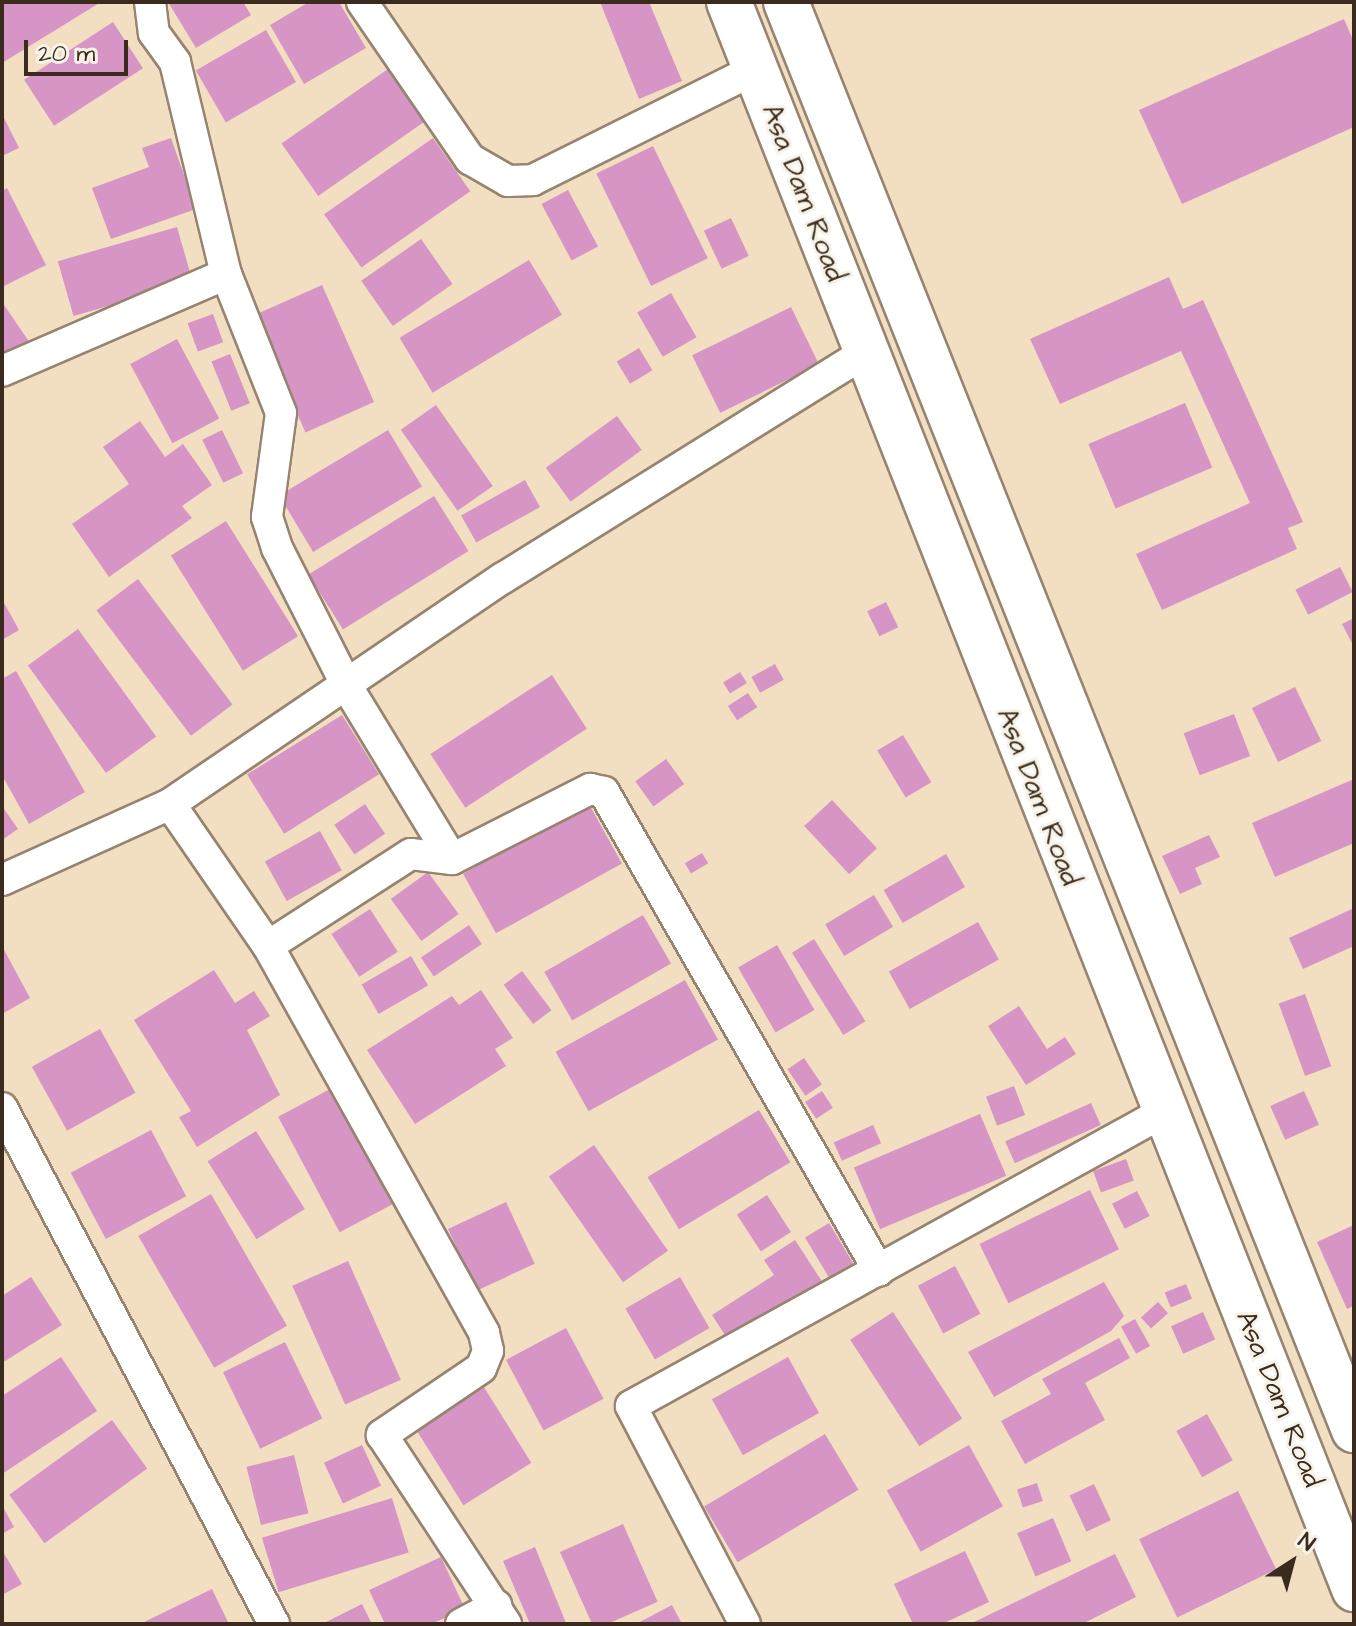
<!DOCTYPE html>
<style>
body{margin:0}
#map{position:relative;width:1356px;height:1626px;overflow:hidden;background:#f2dfc1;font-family:"Architects Daughter",sans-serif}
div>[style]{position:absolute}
.building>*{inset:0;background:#d795c6;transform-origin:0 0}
.roads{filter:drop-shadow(2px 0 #968470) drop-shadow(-2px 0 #968470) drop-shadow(0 2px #968470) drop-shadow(0 -2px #968470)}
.minor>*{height:30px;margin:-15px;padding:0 15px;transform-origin:15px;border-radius:15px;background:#fff}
.primary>*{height:44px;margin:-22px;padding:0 22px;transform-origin:22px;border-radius:22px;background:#fff}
span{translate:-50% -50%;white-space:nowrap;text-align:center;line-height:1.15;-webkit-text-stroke:6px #f7f3e8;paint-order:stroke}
.street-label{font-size:28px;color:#3b2a1e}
.frame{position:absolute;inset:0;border:4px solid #3b2a1e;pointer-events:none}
.north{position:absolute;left:1252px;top:1522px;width:80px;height:80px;-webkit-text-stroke:6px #f7f3e8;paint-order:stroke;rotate:36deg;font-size:22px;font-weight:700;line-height:32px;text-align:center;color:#3b2a1e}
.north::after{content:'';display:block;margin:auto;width:28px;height:36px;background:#3b2a1e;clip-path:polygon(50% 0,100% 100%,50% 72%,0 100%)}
.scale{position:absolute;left:24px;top:40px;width:104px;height:36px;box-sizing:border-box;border:4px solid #3b2a1e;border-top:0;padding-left:10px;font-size:24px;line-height:28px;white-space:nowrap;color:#3b2a1e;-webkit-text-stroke:6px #f7f3e8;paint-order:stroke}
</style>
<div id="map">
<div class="building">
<div style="clip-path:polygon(2px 2px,101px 2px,2px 63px)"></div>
<div style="clip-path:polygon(168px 2px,243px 2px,251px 15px,196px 48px)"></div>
<div style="clip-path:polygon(309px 2px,339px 2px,366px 48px,304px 84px,270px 25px)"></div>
<div style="clip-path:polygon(600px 2px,649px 2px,682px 81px,639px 99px)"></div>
<div style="clip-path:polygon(1344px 19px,1354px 42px,1354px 127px,1182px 204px,1139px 110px)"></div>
<div style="left:113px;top:22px;width:55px;height:106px;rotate:57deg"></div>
<div style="left:266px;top:30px;width:60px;height:81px;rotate:60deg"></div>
<div style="left:388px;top:69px;width:64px;height:130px;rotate:55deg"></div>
<div style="clip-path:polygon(2px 114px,19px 148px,2px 156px)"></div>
<div style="clip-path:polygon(171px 138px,196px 209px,111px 239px,92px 188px,149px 167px,142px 148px)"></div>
<div style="left:433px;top:138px;width:65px;height:133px;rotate:55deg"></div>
<div style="left:653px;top:146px;width:125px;height:63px;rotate:64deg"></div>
<div style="clip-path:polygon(7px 188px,46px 265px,2px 287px,2px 191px)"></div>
<div style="left:568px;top:190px;width:64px;height:30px;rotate:62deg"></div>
<div style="left:731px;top:218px;width:42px;height:30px;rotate:65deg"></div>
<div style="left:177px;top:227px;width:57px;height:124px;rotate:74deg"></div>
<div style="left:421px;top:239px;width:55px;height:73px;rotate:55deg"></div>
<div style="left:529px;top:260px;width:64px;height:151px;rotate:59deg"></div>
<div style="clip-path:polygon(1169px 277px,1183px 309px,1203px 300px,1303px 522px,1288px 528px,1297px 549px,1162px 610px,1136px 554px,1250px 503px,1181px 351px,1060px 404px,1030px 339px)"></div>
<div style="left:322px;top:285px;width:128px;height:75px;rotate:66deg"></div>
<div style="left:671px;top:293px;width:51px;height:39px;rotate:60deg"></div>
<div style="clip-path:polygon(2px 302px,30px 343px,2px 363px)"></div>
<div style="left:791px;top:307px;width:64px;height:110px;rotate:64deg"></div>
<div style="left:213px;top:314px;width:30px;height:27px;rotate:70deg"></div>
<div style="left:177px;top:339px;width:90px;height:53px;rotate:62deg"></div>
<div style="left:639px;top:348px;width:26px;height:26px;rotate:59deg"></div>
<div style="left:230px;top:354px;width:53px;height:20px;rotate:68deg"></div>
<div style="left:1185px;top:403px;width:70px;height:105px;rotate:67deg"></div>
<div style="left:436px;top:405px;width:99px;height:43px;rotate:55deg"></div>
<div style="left:617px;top:416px;width:42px;height:88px;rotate:54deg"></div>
<div style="clip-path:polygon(140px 421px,165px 457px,183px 444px,212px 485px,182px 506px,192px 518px,109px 577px,72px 524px,129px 484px,103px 447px)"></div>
<div style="left:222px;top:430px;width:48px;height:22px;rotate:64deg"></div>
<div style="left:388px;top:430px;width:66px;height:127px;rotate:59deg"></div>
<div style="left:525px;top:480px;width:31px;height:73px;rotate:61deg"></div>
<div style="left:434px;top:496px;width:65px;height:148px;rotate:58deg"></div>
<div style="left:226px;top:521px;width:136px;height:65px;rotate:58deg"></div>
<div style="left:1340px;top:567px;width:28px;height:50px;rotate:63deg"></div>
<div style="left:138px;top:579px;width:157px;height:52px;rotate:53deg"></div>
<div style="clip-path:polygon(2px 599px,19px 630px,2px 640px)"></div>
<div style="left:886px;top:602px;width:28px;height:21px;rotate:64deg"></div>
<div style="clip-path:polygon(1354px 618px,1354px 647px,1342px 624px)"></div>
<div style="left:78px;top:629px;width:133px;height:62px;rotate:54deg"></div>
<div style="left:775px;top:664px;width:18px;height:27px;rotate:61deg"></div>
<div style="clip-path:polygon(16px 671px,85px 792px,29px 824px,2px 775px,2px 679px)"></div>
<div style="left:740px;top:672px;width:13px;height:20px;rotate:58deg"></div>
<div style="left:552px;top:675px;width:64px;height:145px;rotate:57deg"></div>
<div style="left:1295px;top:687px;width:60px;height:48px;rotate:64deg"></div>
<div style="left:748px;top:693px;width:17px;height:24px;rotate:57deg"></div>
<div style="left:1234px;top:714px;width:45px;height:54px;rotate:69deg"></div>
<div style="left:342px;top:715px;width:70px;height:112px;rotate:58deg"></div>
<div style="left:903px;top:735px;width:55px;height:30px;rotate:59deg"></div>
<div style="left:666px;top:759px;width:31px;height:38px;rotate:54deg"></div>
<div style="clip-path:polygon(1354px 779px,1354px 843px,1275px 877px,1252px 823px)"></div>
<div style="left:832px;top:800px;width:66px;height:38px;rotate:47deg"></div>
<div style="left:365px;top:804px;width:36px;height:37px;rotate:56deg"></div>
<div style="left:589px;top:804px;width:68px;height:144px;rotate:61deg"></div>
<div style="clip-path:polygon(2px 806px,18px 829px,2px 840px)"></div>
<div style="left:320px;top:831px;width:45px;height:63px;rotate:61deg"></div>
<div style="clip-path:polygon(1209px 835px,1220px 857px,1195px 868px,1202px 884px,1180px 894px,1162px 856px)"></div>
<div style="left:702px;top:853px;width:12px;height:20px;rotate:59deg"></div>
<div style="left:946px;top:854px;width:38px;height:72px;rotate:60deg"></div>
<div style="left:428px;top:872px;width:52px;height:46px;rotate:54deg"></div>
<div style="left:874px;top:895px;width:37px;height:57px;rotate:59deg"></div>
<div style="clip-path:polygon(1354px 908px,1354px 946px,1303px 969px,1289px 938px)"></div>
<div style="left:370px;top:909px;width:51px;height:46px;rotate:57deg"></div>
<div style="left:643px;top:915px;width:56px;height:114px;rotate:60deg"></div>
<div style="left:978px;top:922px;width:43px;height:102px;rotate:61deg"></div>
<div style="left:469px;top:925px;width:23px;height:58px;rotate:56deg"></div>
<div style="left:814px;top:939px;width:97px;height:26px;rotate:58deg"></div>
<div style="left:777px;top:945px;width:75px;height:45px;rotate:60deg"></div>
<div style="clip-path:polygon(2px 946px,30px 998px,2px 1014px)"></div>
<div style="left:411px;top:956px;width:34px;height:57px;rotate:60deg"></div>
<div style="clip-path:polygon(214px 970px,235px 1003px,254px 991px,270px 1016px,247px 1030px,280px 1095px,197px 1147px,179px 1117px,191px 1111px,134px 1020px)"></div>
<div style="left:522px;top:971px;width:49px;height:23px;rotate:53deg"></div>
<div style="left:685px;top:980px;width:68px;height:148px;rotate:61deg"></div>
<div style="clip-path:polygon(481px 990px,513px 1038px,495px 1049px,506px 1066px,415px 1124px,367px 1050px,452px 996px,459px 1005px)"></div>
<div style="left:1305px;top:994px;width:77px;height:28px;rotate:70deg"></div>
<div style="clip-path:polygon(1019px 1006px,1047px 1049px,1065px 1037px,1076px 1054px,1026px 1085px,988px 1026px)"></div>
<div style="left:100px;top:1029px;width:73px;height:78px;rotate:61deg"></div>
<div style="left:804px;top:1058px;width:32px;height:20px;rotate:56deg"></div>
<div style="left:1014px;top:1086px;width:31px;height:30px;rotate:69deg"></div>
<div style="left:332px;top:1088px;width:131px;height:61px;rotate:62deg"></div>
<div style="left:822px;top:1091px;width:20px;height:20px;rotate:57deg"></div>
<div style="left:1304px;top:1091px;width:37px;height:37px;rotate:66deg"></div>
<div style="left:1091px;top:1103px;width:24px;height:94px;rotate:66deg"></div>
<div style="left:759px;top:1110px;width:61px;height:130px;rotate:59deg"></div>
<div style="left:980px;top:1114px;width:67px;height:137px;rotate:67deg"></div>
<div style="left:873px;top:1125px;width:20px;height:43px;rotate:66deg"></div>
<div style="left:151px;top:1130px;width:75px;height:91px;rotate:62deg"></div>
<div style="left:256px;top:1131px;width:92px;height:57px;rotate:58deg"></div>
<div style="left:594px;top:1145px;width:129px;height:55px;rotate:55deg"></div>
<div style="left:1126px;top:1159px;width:23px;height:35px;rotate:70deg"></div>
<div style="left:1090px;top:1190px;width:66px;height:123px;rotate:64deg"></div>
<div style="left:1137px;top:1191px;width:28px;height:28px;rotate:63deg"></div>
<div style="left:211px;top:1194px;width:152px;height:84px;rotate:60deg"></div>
<div style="left:767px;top:1195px;width:44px;height:36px;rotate:57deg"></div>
<div style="left:506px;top:1202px;width:68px;height:64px;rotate:65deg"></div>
<div style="left:829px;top:1223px;width:47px;height:28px;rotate:59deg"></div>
<div style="clip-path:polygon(1354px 1225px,1354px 1306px,1347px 1309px,1317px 1242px)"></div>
<div style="clip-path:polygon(795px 1240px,823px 1283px,730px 1343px,712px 1315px,774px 1275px,764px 1260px)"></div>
<div style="left:348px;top:1261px;width:130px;height:61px;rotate:66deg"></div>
<div style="left:955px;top:1266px;width:54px;height:42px;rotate:62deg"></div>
<div style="clip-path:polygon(31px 1277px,62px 1325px,2px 1363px,2px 1296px)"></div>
<div style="left:680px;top:1277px;width:59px;height:63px;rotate:60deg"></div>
<div style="clip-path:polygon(1104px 1282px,1124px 1316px,1111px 1331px,994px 1397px,968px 1352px)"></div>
<div style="left:1186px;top:1284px;width:16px;height:23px;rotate:68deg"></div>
<div style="left:1158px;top:1302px;width:15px;height:23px;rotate:48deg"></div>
<div style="left:893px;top:1312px;width:127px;height:51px;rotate:57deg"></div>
<div style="left:1203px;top:1312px;width:30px;height:35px;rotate:66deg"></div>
<div style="left:1135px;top:1319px;width:31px;height:16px;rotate:61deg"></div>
<div style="left:566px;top:1328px;width:80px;height:68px;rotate:62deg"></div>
<div style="clip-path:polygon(1119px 1338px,1130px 1358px,1085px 1383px,1105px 1420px,1025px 1464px,1001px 1421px,1051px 1394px,1042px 1379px)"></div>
<div style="left:285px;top:1342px;width:85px;height:69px;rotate:64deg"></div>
<div style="clip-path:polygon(61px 1357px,97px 1411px,2px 1474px,2px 1396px)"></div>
<div style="left:788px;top:1357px;width:64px;height:87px;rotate:61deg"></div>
<div style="left:482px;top:1384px;width:93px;height:80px;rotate:58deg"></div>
<div style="left:1207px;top:1414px;width:53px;height:35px;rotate:61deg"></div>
<div style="left:112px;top:1420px;width:60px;height:127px;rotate:54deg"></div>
<div style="left:825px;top:1434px;width:65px;height:141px;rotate:59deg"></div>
<div style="left:362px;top:1445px;width:45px;height:42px;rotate:65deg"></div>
<div style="left:969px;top:1445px;width:70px;height:94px;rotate:61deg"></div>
<div style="left:294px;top:1455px;width:60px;height:49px;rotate:76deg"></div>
<div style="left:1037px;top:1483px;width:19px;height:21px;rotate:72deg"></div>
<div style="left:1094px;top:1484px;width:40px;height:27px;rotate:65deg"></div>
<div style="left:1238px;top:1491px;width:87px;height:110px;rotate:64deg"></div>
<div style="left:392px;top:1498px;width:57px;height:136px;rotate:73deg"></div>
<div style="clip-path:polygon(2px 1505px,14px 1527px,2px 1534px)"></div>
<div style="left:1053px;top:1518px;width:47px;height:39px;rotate:67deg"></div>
<div style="left:623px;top:1524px;width:85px;height:69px;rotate:66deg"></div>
<div style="clip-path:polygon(535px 1547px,566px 1623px,564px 1624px,530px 1624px,503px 1561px)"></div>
<div style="clip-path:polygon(2px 1550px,22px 1584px,2px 1595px)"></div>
<div style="clip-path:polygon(965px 1551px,989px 1602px,942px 1624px,913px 1624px,894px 1584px)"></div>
<div style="clip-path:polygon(1115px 1554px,1136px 1597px,1082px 1624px,970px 1624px)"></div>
<div style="clip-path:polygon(441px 1557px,465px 1609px,431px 1624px,385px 1624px,369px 1590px)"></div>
<div style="clip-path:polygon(212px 1589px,229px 1624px,140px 1624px)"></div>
<div style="clip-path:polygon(362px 1604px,372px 1624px,322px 1624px)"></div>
<div style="clip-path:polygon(672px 1605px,682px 1624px,636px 1624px)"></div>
</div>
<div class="roads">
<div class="minor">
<div style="left:150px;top:2px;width:31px;rotate:83deg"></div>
<div style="left:154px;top:33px;width:36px;rotate:54deg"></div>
<div style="left:175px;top:62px;width:218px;rotate:76.5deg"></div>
<div style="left:226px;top:274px;width:149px;rotate:68.4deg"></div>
<div style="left:281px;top:413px;width:105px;rotate:97.7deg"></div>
<div style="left:267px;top:517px;width:33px;rotate:72deg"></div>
<div style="left:277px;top:548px;width:157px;rotate:63.1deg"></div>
<div style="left:348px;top:688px;width:200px;rotate:58.7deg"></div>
<div style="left:362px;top:2px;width:191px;rotate:55.5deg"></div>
<div style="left:470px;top:159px;width:44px;rotate:30.1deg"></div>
<div style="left:508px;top:181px;width:25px;rotate:-2deg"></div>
<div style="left:533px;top:180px;width:249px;rotate:-26.5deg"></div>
<div style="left:2px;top:371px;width:244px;rotate:-23.4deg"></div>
<div style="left:170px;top:804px;width:173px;rotate:55.4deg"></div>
<div style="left:268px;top:946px;width:443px;rotate:60.8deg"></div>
<div style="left:484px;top:1333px;width:18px;rotate:77deg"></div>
<div style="left:488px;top:1351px;width:18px;rotate:112deg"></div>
<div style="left:481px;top:1368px;width:120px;rotate:145.9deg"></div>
<div style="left:382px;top:1435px;width:226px;rotate:56.7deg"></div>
<div style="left:2px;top:880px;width:184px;rotate:-24.3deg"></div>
<div style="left:170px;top:804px;width:402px;rotate:-34.2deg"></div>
<div style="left:503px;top:578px;width:425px;rotate:-31.9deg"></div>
<div style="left:268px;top:946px;width:170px;rotate:-32.8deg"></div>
<div style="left:411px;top:854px;width:41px;rotate:7deg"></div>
<div style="left:452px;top:859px;width:155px;rotate:-26.9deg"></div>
<div style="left:590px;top:789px;width:14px;rotate:12deg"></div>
<div style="left:604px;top:792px;width:552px;rotate:60.14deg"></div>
<div style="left:2px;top:1108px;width:583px;rotate:62.2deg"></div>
<div style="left:461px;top:1624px;width:40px;rotate:-28deg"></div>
<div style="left:745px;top:1624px;width:246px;rotate:-117.6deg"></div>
<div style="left:631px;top:1406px;width:606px;rotate:-28.89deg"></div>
</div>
<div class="primary">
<div style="left:729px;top:2px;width:1706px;rotate:68.5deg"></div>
<div style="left:786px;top:2px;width:1537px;rotate:68.31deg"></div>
</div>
</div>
<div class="street-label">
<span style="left:803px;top:193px;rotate:69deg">Asa Dam Road</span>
<span style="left:1038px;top:797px;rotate:69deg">Asa Dam Road</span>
<span style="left:1279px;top:1399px;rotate:68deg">Asa Dam Road</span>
</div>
<div class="frame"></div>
<div class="north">N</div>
<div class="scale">20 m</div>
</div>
